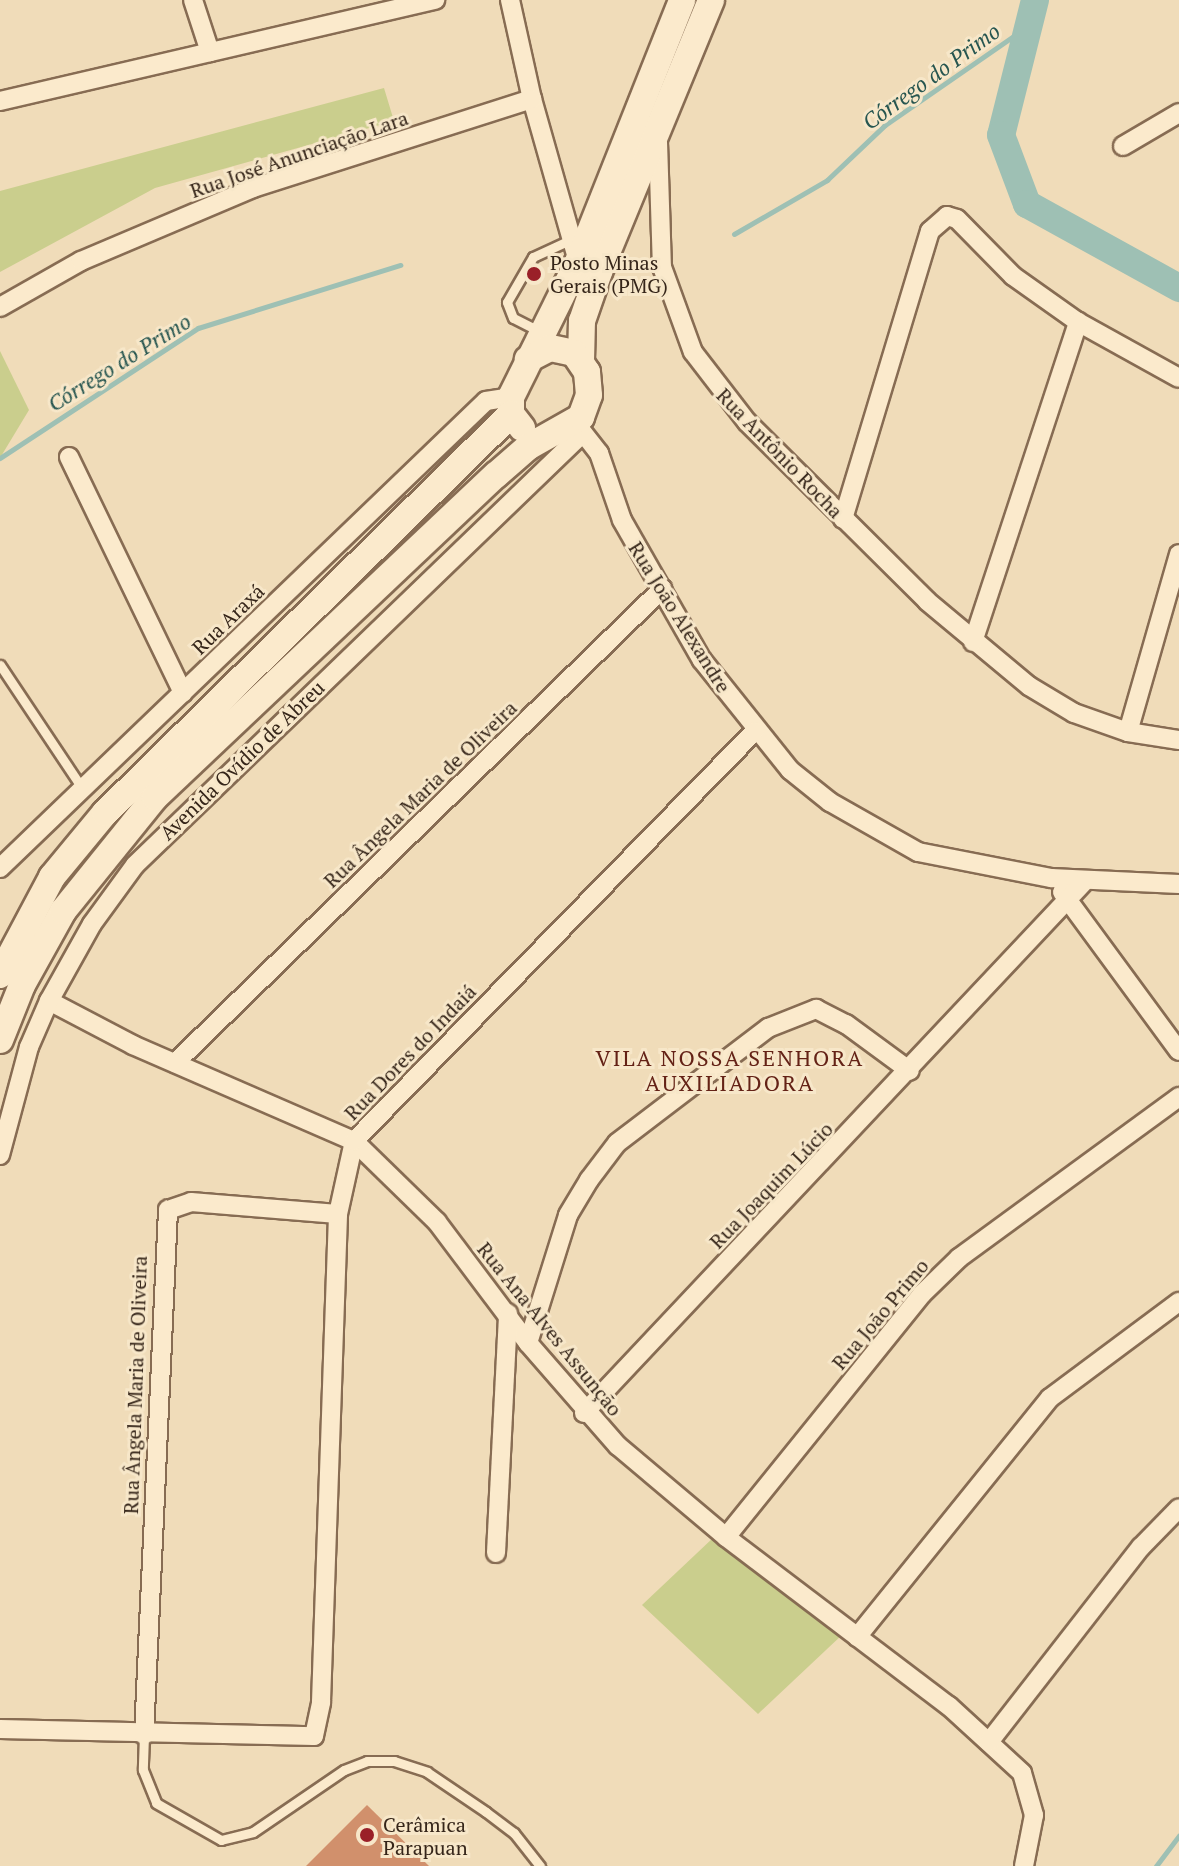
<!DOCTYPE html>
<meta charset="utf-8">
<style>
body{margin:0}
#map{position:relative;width:1179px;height:1866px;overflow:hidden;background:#f0dcb9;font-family:"PT Serif",serif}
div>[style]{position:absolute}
.green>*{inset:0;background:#cace8d}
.stream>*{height:5px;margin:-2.5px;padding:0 2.5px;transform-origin:2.5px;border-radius:2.5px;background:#9ec0b4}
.river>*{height:28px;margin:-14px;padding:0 14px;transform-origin:14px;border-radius:14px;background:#9ec0b4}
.building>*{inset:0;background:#d1906c}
.roads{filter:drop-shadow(2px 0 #876c53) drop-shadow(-2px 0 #876c53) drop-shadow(0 2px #876c53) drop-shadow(0 -2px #876c53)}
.lane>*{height:9px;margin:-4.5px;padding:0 4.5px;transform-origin:4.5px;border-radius:4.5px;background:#fbeacc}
.street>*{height:18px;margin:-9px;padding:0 9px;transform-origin:9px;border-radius:9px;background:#fbeacc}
.secondary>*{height:26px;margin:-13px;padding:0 13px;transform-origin:13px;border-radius:13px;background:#fbeacc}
.dots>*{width:22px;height:22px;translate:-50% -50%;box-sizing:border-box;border:4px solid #f7e7c9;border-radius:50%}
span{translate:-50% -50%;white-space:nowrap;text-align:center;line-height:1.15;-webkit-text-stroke:6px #f7e7c9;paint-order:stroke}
.street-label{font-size:20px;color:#352519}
.poi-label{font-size:20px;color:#352519}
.left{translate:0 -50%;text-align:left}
.water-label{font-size:22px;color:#275650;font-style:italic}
.neighbourhood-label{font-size:22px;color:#642216;letter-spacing:2px}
</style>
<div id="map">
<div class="green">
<div style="clip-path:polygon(384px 88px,394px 121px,155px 188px,0 272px,0 191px)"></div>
<div style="clip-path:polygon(0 351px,29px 410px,0 458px)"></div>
<div style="clip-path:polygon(714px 1537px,843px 1634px,758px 1714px,642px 1605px)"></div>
</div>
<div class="stream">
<div style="left:734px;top:234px;width:108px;rotate:-30.1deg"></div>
<div style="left:827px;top:180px;width:80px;rotate:-43.5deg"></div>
<div style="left:885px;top:125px;width:174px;rotate:-34.7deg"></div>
<div style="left:0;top:458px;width:237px;rotate:-33.3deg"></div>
<div style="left:198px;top:328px;width:212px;rotate:-17.3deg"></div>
<div style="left:1156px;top:1866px;width:38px;rotate:-53deg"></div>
</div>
<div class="river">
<div style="left:1035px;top:0;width:139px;rotate:104.1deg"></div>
<div style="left:1001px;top:135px;width:74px;rotate:69.4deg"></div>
<div style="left:1027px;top:204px;width:174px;rotate:28.9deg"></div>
</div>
<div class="building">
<div style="clip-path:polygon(367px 1805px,429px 1866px,306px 1866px)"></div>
</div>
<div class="roads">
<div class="lane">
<div style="left:541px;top:332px;width:31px;rotate:-153deg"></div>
<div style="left:513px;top:318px;width:17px;rotate:-111deg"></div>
<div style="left:507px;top:302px;width:52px;rotate:-60deg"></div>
<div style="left:533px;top:257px;width:43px;rotate:-24.8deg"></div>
<div style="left:0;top:665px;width:148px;rotate:56.3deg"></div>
<div style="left:144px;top:1735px;width:35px;rotate:92deg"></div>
<div style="left:143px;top:1770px;width:35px;rotate:68deg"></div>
<div style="left:156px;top:1803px;width:75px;rotate:29.6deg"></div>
<div style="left:221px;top:1840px;width:33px;rotate:-14deg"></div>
<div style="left:253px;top:1832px;width:110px;rotate:-34.3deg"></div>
<div style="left:344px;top:1770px;width:25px;rotate:-21deg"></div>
<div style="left:367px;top:1761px;width:27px"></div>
<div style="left:394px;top:1761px;width:35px;rotate:18deg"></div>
<div style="left:427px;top:1772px;width:71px;rotate:34.1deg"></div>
<div style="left:486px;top:1812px;width:35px;rotate:37deg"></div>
<div style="left:514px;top:1833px;width:42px;rotate:51.8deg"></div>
</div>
<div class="street">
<div style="left:193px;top:0;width:55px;rotate:71.9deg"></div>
<div style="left:510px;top:0;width:101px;rotate:77.5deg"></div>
<div style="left:532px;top:99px;width:169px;rotate:74.2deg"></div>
<div style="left:0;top:101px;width:447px;rotate:-13.1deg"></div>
<div style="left:658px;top:142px;width:125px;rotate:88.2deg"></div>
<div style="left:662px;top:267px;width:90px;rotate:70deg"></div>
<div style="left:693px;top:352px;width:88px;rotate:52.4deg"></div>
<div style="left:747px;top:422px;width:254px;rotate:44.8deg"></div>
<div style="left:927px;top:601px;width:133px;rotate:39.8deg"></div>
<div style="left:1029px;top:686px;width:52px;rotate:31deg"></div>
<div style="left:1074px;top:713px;width:57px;rotate:19.4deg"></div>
<div style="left:1128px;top:732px;width:52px;rotate:8.9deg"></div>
<div style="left:1123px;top:146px;width:65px;rotate:-30.5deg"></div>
<div style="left:0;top:307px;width:93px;rotate:-29.6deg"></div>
<div style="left:81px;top:261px;width:187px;rotate:-23deg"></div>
<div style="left:253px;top:188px;width:293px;rotate:-17.7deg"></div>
<div style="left:577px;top:425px;width:36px;rotate:52deg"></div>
<div style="left:599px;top:453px;width:71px;rotate:71.1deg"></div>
<div style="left:622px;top:520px;width:161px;rotate:60.3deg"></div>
<div style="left:702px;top:660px;width:141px;rotate:51.3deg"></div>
<div style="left:790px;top:770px;width:51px;rotate:38.7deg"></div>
<div style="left:830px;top:802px;width:101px;rotate:29.6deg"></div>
<div style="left:918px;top:852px;width:136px;rotate:11.1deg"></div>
<div style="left:1051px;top:878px;width:128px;rotate:2.7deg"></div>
<div style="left:69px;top:457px;width:262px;rotate:64.2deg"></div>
<div style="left:843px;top:519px;width:301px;rotate:-73.2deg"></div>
<div style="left:930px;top:231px;width:23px;rotate:-41deg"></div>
<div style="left:947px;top:216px;width:10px;rotate:17deg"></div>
<div style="left:957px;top:219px;width:80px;rotate:45.5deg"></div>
<div style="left:1013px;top:276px;width:80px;rotate:35.3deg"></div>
<div style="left:1078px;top:322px;width:115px;rotate:29deg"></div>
<div style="left:973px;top:642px;width:337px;rotate:-71.8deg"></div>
<div style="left:1128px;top:732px;width:185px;rotate:-74deg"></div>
<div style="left:0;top:868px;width:674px;rotate:-43.86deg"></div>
<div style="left:486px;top:401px;width:25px;rotate:-9deg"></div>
<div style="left:1062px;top:892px;width:197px;rotate:53.7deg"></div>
<div style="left:49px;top:1001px;width:95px;rotate:27.6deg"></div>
<div style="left:133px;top:1045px;width:241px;rotate:23.5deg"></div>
<div style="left:354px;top:1141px;width:116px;rotate:44.3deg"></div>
<div style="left:437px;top:1222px;width:151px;rotate:53.1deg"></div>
<div style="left:528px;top:1343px;width:137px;rotate:48.9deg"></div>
<div style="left:618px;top:1446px;width:141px;rotate:40.1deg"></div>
<div style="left:726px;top:1537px;width:280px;rotate:37.2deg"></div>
<div style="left:949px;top:1706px;width:99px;rotate:42.5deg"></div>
<div style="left:1022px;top:1773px;width:44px;rotate:74.1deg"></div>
<div style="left:1034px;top:1815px;width:52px;rotate:101.1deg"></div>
<div style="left:175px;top:1063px;width:680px;rotate:-44.22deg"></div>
<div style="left:0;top:1155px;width:112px;rotate:-75deg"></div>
<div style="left:29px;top:1047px;width:50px;rotate:-66.5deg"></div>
<div style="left:49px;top:1001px;width:88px;rotate:-60.8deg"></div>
<div style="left:92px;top:924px;width:73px;rotate:-53.9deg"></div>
<div style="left:135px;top:865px;width:622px;rotate:-43.96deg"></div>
<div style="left:528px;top:1343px;width:134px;rotate:-72.6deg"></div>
<div style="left:568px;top:1215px;width:41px;rotate:-59deg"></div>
<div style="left:589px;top:1180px;width:46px;rotate:-52.9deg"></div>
<div style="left:617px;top:1143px;width:190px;rotate:-37.3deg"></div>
<div style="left:768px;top:1028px;width:52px;rotate:-21.6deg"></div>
<div style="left:816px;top:1009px;width:34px;rotate:27deg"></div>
<div style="left:846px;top:1024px;width:79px;rotate:36.3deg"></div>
<div style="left:584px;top:1413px;width:732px;rotate:-46.72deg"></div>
<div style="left:726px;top:1537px;width:312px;rotate:-51.1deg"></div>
<div style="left:922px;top:1294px;width:52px;rotate:-44.2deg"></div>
<div style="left:959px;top:1258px;width:273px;rotate:-36.2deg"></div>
<div style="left:496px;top:1553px;width:240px;rotate:-87.1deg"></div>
<div style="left:857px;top:1637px;width:307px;rotate:-51.1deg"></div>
<div style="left:1050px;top:1398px;width:161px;rotate:-36.7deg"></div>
<div style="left:0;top:1729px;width:314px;rotate:1.3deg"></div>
<div style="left:314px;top:1736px;width:35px;rotate:-78deg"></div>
<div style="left:321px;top:1702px;width:488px;rotate:-88deg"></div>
<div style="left:338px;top:1214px;width:75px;rotate:-77.6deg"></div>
<div style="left:354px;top:1141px;width:573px;rotate:-45.64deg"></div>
<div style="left:144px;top:1735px;width:526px;rotate:-87.38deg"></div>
<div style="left:168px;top:1210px;width:24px;rotate:-19deg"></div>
<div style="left:191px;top:1202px;width:147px;rotate:4.7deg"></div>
<div style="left:989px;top:1742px;width:247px;rotate:-52.1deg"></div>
<div style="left:1141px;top:1547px;width:54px;rotate:-45.7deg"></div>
</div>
<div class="secondary">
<div style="left:581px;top:361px;width:40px;rotate:-88.6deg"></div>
<div style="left:582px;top:321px;width:52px;rotate:-70.9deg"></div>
<div style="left:599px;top:272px;width:294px;rotate:-67.6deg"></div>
<div style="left:522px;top:428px;width:18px;rotate:-128deg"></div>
<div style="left:511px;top:414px;width:17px;rotate:-90deg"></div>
<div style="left:511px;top:397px;width:151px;rotate:-63.6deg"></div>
<div style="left:578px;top:262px;width:282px;rotate:-68.3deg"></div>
<div style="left:0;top:975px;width:111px;rotate:-62deg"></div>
<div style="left:52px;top:877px;width:83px;rotate:-50.4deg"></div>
<div style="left:105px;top:813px;width:569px;rotate:-44.5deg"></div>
<div style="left:0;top:1040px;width:59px;rotate:-68.2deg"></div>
<div style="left:22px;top:985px;width:85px;rotate:-61deg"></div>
<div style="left:63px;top:911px;width:146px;rotate:-51.1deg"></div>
<div style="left:155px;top:797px;width:469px;rotate:-43.4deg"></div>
<div style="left:496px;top:475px;width:43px;rotate:-41.2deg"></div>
<div style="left:528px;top:447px;width:61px;rotate:-29.5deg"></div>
<div style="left:581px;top:417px;width:23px;rotate:-70deg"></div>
<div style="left:589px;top:395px;width:23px;rotate:-95deg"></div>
<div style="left:587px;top:372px;width:23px;rotate:-124deg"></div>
<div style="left:574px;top:353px;width:25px;rotate:-168deg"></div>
<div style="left:550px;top:348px;width:25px;rotate:153deg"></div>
</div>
</div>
<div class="dots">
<div style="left:534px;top:274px;background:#9a2028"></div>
<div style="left:367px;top:1835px;background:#9a2028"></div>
</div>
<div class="street-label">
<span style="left:299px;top:154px;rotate:-19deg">Rua José Anunciação Lara</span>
<span style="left:780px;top:453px;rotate:46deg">Rua Antônio Rocha</span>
<span style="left:680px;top:617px;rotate:58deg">Rua João Alexandre</span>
<span style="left:228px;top:619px;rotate:-44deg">Rua Araxá</span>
<span style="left:242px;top:760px;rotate:-44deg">Avenida Ovídio de Abreu</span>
<span style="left:420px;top:794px;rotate:-44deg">Rua Ângela Maria de Oliveira</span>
<span style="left:410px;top:1052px;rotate:-46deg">Rua Dores do Indaiá</span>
<span style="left:771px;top:1185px;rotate:-46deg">Rua Joaquim Lúcio</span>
<span style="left:880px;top:1314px;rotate:-50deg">Rua João Primo</span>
<span style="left:550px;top:1329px;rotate:51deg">Rua Ana Alves Assunção</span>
<span style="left:135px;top:1385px;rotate:-88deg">Rua Ângela Maria de Oliveira</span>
</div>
<div class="poi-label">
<span class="left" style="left:550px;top:274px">Posto Minas<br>Gerais (PMG)</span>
<span class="left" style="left:383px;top:1836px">Cerâmica<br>Parapuan</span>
</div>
<div class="water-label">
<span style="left:931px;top:76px;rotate:-36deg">Córrego do Primo</span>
<span style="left:119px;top:362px;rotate:-32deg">Córrego do Primo</span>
</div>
<div class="neighbourhood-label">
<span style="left:730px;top:1070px">VILA NOSSA SENHORA<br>AUXILIADORA</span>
</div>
</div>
